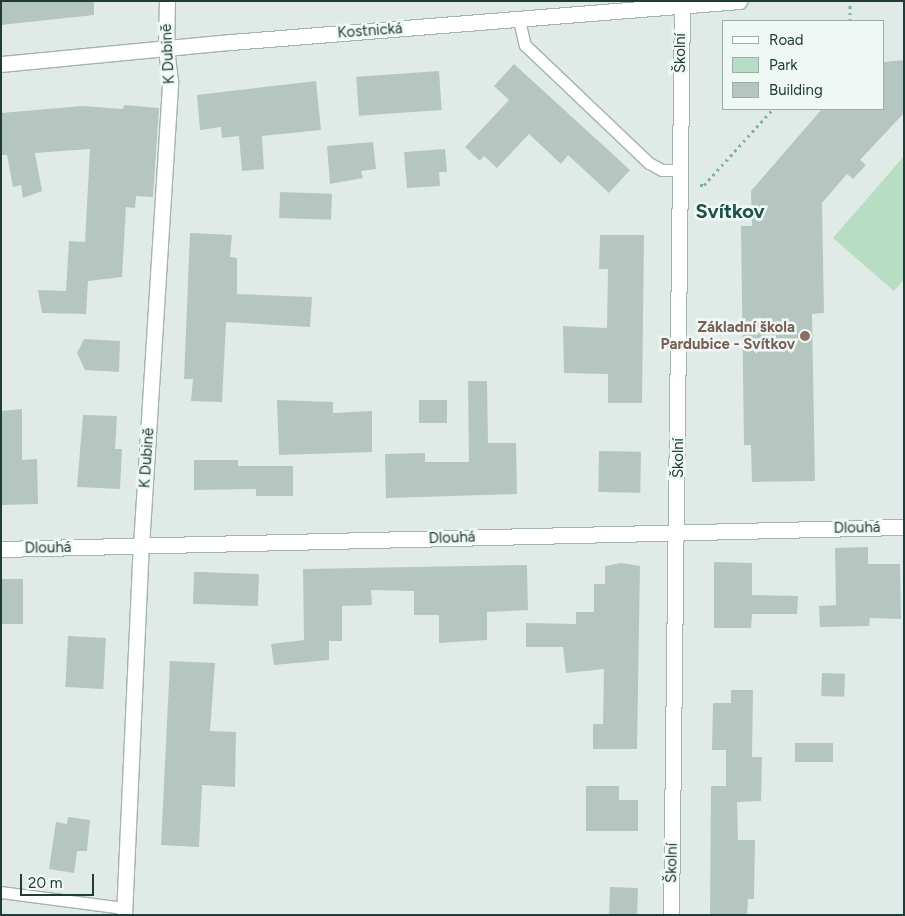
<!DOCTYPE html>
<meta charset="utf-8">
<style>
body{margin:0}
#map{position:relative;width:905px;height:916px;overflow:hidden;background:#e0ebe7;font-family:Figtree,sans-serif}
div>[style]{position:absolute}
.green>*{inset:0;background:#b8ddc5}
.building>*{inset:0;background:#b5c6c0;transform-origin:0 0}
.path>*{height:3px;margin-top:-1.5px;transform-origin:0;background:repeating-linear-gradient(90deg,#7fb0a4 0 2.5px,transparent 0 6.5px)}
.roads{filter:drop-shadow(1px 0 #a3b3af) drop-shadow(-1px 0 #a3b3af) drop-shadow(0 1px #a3b3af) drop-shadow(0 -1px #a3b3af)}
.lane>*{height:11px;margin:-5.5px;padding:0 5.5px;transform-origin:5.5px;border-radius:5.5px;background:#fff}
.street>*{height:15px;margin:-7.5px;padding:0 7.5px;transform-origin:7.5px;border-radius:7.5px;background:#fff}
.dots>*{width:14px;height:14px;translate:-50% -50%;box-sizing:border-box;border:2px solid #f0f8f5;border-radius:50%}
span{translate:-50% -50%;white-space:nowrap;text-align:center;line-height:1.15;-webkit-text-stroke:5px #f0f8f5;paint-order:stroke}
.street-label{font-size:15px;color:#203c37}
.education-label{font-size:15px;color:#785e54;font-weight:700}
.right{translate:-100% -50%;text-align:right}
.district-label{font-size:20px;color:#1c4f46;font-weight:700}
.frame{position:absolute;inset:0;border:2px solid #203c37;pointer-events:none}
.legend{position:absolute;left:722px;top:20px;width:162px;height:90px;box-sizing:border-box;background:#f0f8f5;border:1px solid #9dada9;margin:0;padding:6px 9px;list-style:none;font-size:15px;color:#203c37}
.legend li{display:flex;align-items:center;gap:10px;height:25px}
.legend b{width:25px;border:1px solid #9dada9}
.scale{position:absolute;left:20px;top:874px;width:74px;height:22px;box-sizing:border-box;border:2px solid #203c37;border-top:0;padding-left:6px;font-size:15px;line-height:18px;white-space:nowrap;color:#203c37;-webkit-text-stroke:4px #f0f8f5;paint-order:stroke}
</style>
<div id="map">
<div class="green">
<div style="clip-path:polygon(904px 156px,904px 280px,894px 291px,833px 238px)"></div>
</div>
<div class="building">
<div style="clip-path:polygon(1px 1px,94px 1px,94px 15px,1px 25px)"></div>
<div style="clip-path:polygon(904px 60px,904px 113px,860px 160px,866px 165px,853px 179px,847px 174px,822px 203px,824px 313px,812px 314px,815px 481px,752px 482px,751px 445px,744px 445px,741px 226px,752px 226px,751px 191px,822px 109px,884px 109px,884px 62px)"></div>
<div style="clip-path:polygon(514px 64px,630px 170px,609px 193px,568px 155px,561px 164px,529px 134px,497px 168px,484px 156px,480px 161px,465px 147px,509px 100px,494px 86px)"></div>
<div style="left:439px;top:71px;width:39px;height:83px;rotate:86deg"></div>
<div style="clip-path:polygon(316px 81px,321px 130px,262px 136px,264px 169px,242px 171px,239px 136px,222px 138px,221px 127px,200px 130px,197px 95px)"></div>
<div style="clip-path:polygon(124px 105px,159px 108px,153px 197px,136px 196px,135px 208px,126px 207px,122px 277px,88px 281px,86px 314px,42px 313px,38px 290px,66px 291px,69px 241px,85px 242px,90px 149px,35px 153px,42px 191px,23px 198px,21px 185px,13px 187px,7px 155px,1px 155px,1px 113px,82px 106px,123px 109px)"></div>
<div style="clip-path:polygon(373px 142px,376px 169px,361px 171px,363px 178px,330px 184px,327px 146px)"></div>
<div style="clip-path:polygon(445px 149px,447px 172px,439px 172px,440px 186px,407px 188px,404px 152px)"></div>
<div style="left:280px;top:192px;width:52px;height:26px;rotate:2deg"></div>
<div style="clip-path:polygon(190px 233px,232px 235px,230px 257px,237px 258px,237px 294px,312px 297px,310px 327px,226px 322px,222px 402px,191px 401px,193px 379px,184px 379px)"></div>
<div style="clip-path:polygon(600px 235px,644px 235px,642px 403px,608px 403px,608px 374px,564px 373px,563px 326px,607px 328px,608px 269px,599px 269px)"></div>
<div style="clip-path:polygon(84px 339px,120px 341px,119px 372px,85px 370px,77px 353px)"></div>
<div style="clip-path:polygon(468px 381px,487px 381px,488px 443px,516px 443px,517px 494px,386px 498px,385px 454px,425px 453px,425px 462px,469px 462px)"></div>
<div style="clip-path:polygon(277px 400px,333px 402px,333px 413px,372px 411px,372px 452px,279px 455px)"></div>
<div style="left:447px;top:400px;width:23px;height:28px;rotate:90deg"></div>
<div style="clip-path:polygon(22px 409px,22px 460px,37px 459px,38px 504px,1px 505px,1px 411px)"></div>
<div style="clip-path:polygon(83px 415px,117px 416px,115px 449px,122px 449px,120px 489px,77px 487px)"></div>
<div style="left:599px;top:451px;width:42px;height:41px;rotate:1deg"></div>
<div style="clip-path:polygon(194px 460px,238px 460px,238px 466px,293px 466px,293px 496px,256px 496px,256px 489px,194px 490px)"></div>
<div style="clip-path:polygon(868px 547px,868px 564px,900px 564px,901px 619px,870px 618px,869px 626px,820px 627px,819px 606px,836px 605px,835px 548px)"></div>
<div style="clip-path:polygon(714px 562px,752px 563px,752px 595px,798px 596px,797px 614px,752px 614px,751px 628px,714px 628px)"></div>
<div style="clip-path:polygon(621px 563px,640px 566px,637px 749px,593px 749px,593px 724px,603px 724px,604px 669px,566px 673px,563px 647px,526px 647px,526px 623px,576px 624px,576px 612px,594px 612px,594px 584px,605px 584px,605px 566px)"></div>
<div style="clip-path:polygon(527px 565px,528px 610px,487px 612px,487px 640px,439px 643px,439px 615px,414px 615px,414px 591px,371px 590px,372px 605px,342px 606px,342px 641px,329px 641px,329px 660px,274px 665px,271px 644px,304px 640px,303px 569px)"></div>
<div style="left:259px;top:574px;width:32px;height:65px;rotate:92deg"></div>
<div style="left:1px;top:579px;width:22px;height:45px"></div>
<div style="left:68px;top:636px;width:38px;height:51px;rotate:3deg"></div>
<div style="clip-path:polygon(170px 661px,215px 663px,210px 731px,236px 732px,235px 787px,202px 785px,199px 847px,161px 845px)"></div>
<div style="left:822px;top:673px;width:23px;height:23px;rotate:2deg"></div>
<div style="clip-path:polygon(731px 690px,753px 690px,752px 757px,762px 757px,761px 801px,737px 802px,738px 840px,755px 840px,754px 899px,748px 899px,747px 915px,710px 915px,711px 786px,726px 786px,726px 750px,712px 750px,713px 703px,731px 703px)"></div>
<div style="left:795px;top:743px;width:38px;height:19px"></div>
<div style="clip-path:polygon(586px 786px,619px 786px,619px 800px,638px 800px,638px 831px,586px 831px)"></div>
<div style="clip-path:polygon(68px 817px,90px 820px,87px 851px,77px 851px,74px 873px,49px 869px,56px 822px,67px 824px)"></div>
<div style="left:610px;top:887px;width:28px;height:28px;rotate:2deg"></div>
</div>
<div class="path">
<div style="left:850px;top:21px;width:20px;rotate:-90deg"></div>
<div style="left:700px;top:185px;width:4px"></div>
<div style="left:704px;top:185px;width:103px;rotate:-47.8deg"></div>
</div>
<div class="roads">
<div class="lane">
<div style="left:519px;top:20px;width:26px;rotate:77deg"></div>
<div style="left:525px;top:45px;width:171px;rotate:43.6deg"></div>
<div style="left:649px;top:163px;width:15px;rotate:28deg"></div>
<div style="left:662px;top:170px;width:18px"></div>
<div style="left:1px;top:892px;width:124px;rotate:7.4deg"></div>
</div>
<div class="street">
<div style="left:1px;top:64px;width:231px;rotate:-5.5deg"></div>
<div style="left:231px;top:42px;width:510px;rotate:-4.61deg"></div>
<div style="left:1px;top:549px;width:903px;rotate:-1.4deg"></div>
<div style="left:124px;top:915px;width:369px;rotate:-87.4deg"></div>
<div style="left:141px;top:546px;width:466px;rotate:-86.4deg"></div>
<div style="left:170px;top:81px;width:33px;rotate:-97deg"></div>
<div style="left:166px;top:48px;width:47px;rotate:-88.8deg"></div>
<div style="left:671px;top:915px;width:914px;rotate:-89.31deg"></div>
</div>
</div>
<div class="dots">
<div style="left:805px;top:336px;background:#8d6e63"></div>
</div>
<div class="street-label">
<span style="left:370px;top:31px;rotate:-4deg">Kostnická</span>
<span style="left:681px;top:53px;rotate:-90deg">Školní</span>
<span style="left:168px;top:54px;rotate:-93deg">K Dubině</span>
<span style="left:147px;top:458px;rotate:-86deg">K Dubině</span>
<span style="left:679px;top:458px;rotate:-90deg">Školní</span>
<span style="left:857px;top:528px;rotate:-1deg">Dlouhá</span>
<span style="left:452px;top:538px;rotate:-2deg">Dlouhá</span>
<span style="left:48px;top:548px;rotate:-1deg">Dlouhá</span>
<span style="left:672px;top:863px;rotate:-89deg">Školní</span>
</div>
<div class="education-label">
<span class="right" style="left:795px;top:336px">Základní škola<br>Pardubice - Svítkov</span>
</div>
<div class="district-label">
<span style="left:730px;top:211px">Svítkov</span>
</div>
<div class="frame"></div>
<ul class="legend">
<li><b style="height:6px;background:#fff"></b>Road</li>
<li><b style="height:14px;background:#b8ddc5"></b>Park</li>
<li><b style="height:14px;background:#b5c6c0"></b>Building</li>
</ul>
<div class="scale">20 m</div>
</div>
